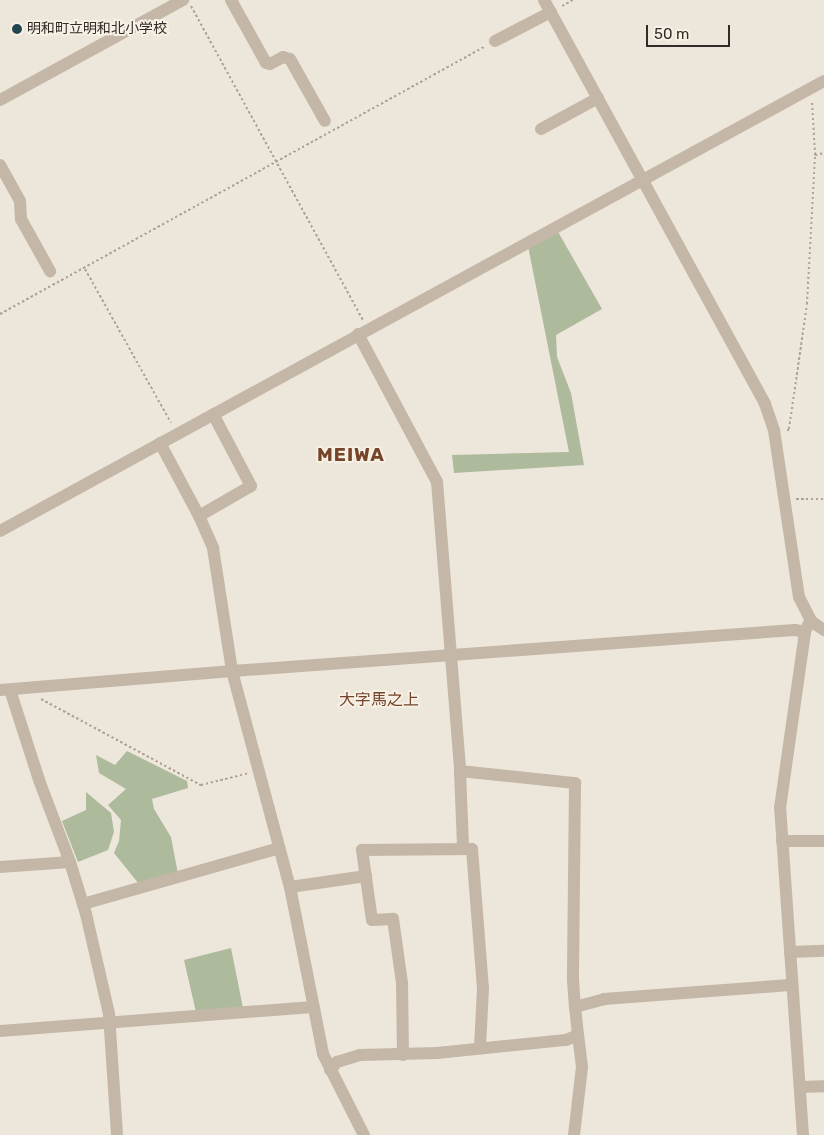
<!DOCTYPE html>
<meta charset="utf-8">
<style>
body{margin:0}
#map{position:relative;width:824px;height:1135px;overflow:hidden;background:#ede6da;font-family:Rubik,"Noto Sans JP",sans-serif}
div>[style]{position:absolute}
.green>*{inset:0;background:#adba9c}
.path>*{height:2px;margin-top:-1px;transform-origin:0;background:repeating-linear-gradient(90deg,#afa292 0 2.5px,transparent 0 5px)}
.minor>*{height:12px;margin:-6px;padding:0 6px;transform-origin:6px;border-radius:6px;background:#c4b7a8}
.dots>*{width:14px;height:14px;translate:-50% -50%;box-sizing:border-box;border:2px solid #f6f0e5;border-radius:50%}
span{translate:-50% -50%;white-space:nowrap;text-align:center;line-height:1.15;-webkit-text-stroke:4px #f6f0e5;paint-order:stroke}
.poi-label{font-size:14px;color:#322b27}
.left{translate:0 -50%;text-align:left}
.quarter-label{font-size:16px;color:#76442a}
.district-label{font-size:19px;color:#76442a;font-weight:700;letter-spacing:1px}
.scale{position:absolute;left:646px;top:25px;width:84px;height:22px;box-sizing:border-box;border:2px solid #322b27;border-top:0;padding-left:6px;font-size:15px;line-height:18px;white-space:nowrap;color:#322b27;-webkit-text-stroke:4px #f6f0e5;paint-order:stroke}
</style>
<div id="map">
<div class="green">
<div style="clip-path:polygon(557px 230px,602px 309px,556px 335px,557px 357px,571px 393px,584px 465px,454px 473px,452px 455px,569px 452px,528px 246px)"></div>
<div style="clip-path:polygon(127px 751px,187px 781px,188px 788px,152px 799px,154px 809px,171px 837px,178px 874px,139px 884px,114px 853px,119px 841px,121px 820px,108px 805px,126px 789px,99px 773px,96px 755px,115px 765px)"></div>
<div style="clip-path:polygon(86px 792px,111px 813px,114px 832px,108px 850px,78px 862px,62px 821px,86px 810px)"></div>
<div style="clip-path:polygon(231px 948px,243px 1008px,196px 1012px,184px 960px)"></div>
</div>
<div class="path">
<div style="left:191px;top:6px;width:358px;rotate:61.3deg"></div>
<div style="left:562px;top:6px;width:13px;rotate:-29deg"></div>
<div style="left:815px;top:155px;width:9px;rotate:-13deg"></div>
<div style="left:85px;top:269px;width:176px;rotate:60.8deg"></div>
<div style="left:0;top:314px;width:553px;rotate:-28.88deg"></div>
<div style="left:787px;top:431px;width:3px;rotate:-45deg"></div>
<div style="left:789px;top:429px;width:126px;rotate:-81.8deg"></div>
<div style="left:807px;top:304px;width:149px;rotate:-86.9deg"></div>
<div style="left:815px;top:155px;width:54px;rotate:-93.2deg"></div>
<div style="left:796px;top:499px;width:28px"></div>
<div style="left:41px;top:699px;width:182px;rotate:28.3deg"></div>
<div style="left:201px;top:785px;width:49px;rotate:-14deg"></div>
</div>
<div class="minor">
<div style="left:231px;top:0;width:72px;rotate:60.9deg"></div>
<div style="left:266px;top:63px;width:4px;rotate:14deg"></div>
<div style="left:270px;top:64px;width:15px;rotate:-28deg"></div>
<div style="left:283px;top:57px;width:7px;rotate:16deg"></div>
<div style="left:290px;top:59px;width:71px;rotate:60.6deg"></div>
<div style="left:544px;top:0;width:460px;rotate:61.3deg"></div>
<div style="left:765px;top:404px;width:28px;rotate:71deg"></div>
<div style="left:774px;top:430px;width:169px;rotate:81.5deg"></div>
<div style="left:799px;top:597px;width:27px;rotate:63deg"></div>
<div style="left:811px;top:621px;width:16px;rotate:35deg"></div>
<div style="left:495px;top:41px;width:63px;rotate:-27.4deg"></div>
<div style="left:0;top:100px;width:209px;rotate:-28.7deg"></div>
<div style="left:541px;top:129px;width:65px;rotate:-28.5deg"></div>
<div style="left:0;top:165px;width:41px;rotate:60.9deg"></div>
<div style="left:20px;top:201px;width:18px;rotate:87deg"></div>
<div style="left:21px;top:219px;width:60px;rotate:60.9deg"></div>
<div style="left:358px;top:334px;width:168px;rotate:61.9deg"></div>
<div style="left:437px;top:482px;width:290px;rotate:85.4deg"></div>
<div style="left:460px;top:771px;width:76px;rotate:87.7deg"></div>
<div style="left:160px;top:443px;width:83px;rotate:61.9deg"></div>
<div style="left:199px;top:516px;width:35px;rotate:66deg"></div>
<div style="left:213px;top:548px;width:124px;rotate:81.2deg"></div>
<div style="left:232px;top:671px;width:224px;rotate:75deg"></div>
<div style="left:290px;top:887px;width:170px;rotate:78.8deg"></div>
<div style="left:323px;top:1054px;width:91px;rotate:63.2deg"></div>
<div style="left:199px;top:516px;width:60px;rotate:-30deg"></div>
<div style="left:251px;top:486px;width:81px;rotate:-117.8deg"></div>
<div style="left:0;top:531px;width:939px;rotate:-28.64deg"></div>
<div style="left:0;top:690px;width:233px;rotate:-4.7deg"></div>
<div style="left:232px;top:671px;width:564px;rotate:-4.17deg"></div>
<div style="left:795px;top:630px;width:10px;rotate:11deg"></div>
<div style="left:10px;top:690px;width:95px;rotate:72.1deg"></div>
<div style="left:39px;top:780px;width:88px;rotate:69.3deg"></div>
<div style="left:70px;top:862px;width:54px;rotate:72.9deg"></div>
<div style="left:86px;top:914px;width:103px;rotate:77deg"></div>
<div style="left:109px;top:1014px;width:121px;rotate:86.2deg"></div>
<div style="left:460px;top:771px;width:116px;rotate:6deg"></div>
<div style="left:575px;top:783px;width:197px;rotate:90.6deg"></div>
<div style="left:573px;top:980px;width:27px;rotate:86deg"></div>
<div style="left:782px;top:841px;width:42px"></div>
<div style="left:0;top:867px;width:70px;rotate:-4.1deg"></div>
<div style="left:290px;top:887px;width:77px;rotate:-8.2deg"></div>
<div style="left:83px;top:904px;width:204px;rotate:-15.9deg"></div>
<div style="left:790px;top:952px;width:34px;rotate:-2deg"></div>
<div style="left:0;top:1031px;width:314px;rotate:-4.4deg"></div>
<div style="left:403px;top:1055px;width:72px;rotate:-90.8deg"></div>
<div style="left:402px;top:983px;width:65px;rotate:-98deg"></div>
<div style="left:393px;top:919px;width:21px;rotate:177deg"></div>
<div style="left:372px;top:920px;width:71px;rotate:-98.1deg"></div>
<div style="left:362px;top:850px;width:110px;rotate:-0.5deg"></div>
<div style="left:472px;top:849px;width:140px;rotate:85.5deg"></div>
<div style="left:483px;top:989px;width:58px;rotate:93deg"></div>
<div style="left:330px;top:1070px;width:11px;rotate:-49deg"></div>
<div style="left:337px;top:1062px;width:24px;rotate:-17deg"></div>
<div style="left:360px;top:1055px;width:77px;rotate:-1.5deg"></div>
<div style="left:437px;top:1053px;width:130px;rotate:-5.8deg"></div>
<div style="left:566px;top:1040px;width:13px;rotate:-23deg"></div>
<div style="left:578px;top:1035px;width:28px;rotate:-96deg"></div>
<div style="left:575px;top:1007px;width:30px;rotate:-15deg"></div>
<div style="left:604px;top:999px;width:189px;rotate:-4.3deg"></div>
<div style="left:800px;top:1087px;width:24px;rotate:-2deg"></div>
<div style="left:574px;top:1135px;width:68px;rotate:-83.3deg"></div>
<div style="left:582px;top:1067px;width:32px;rotate:-97deg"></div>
<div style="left:803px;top:1135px;width:328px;rotate:-94deg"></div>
<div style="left:780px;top:808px;width:178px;rotate:-81.9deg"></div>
<div style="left:805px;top:632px;width:8px;rotate:-67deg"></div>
</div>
<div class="dots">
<div style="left:17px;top:29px;background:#22464d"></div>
</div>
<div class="poi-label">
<span class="left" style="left:27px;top:29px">明和町立明和北小学校</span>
</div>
<div class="quarter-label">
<span style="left:379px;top:700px">大字馬之上</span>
</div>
<div class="district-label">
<span style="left:351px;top:455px">MEIWA</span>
</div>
<div class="scale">50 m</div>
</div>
